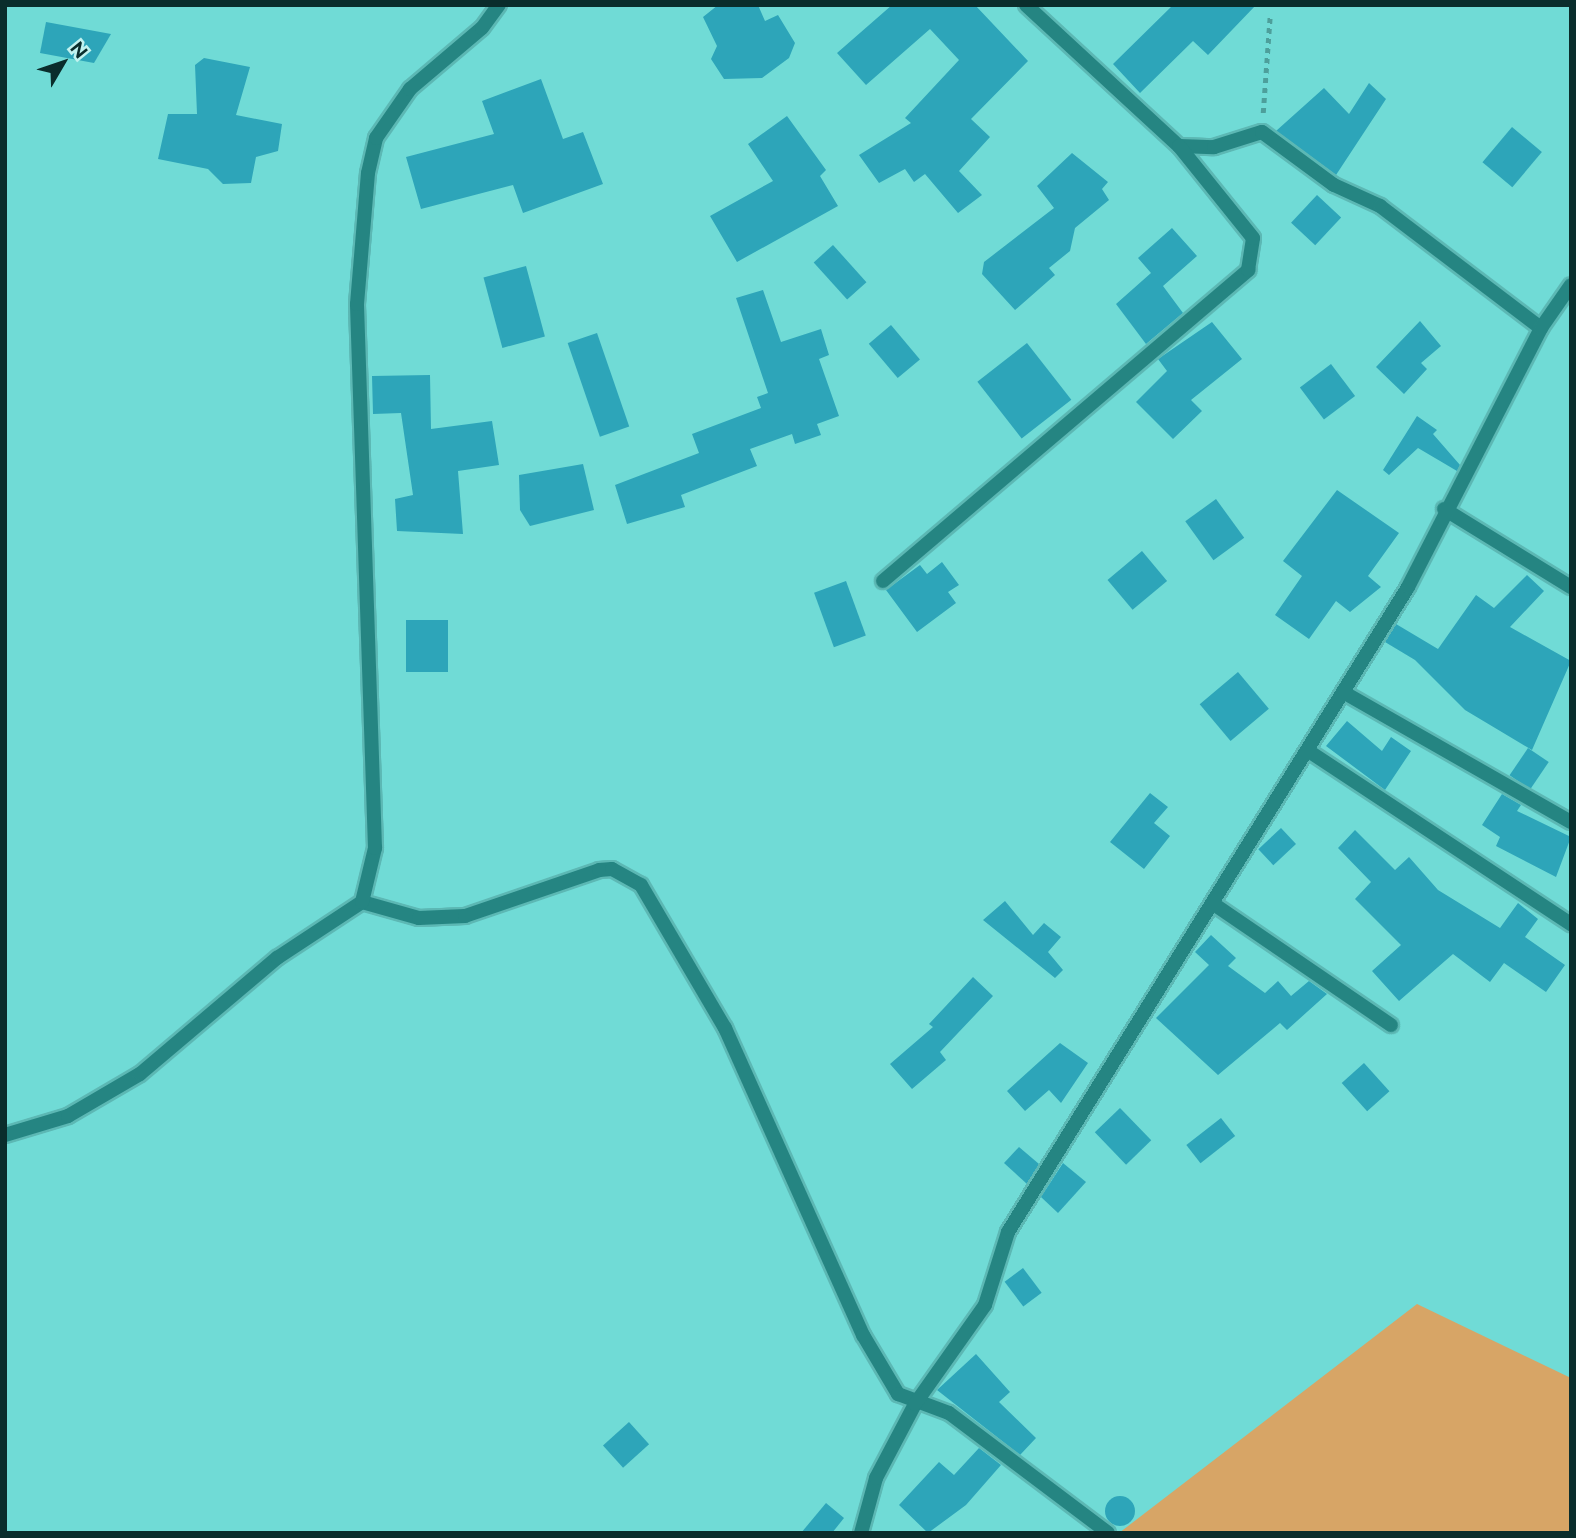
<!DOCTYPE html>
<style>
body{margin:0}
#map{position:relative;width:1576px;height:1538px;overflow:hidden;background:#70dbd6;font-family:Raleway,sans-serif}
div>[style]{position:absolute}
.green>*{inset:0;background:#d7a566}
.building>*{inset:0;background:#2da5b9;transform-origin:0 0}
.round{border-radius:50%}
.path>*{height:4.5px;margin-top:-2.25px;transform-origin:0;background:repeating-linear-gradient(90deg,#4d9f9b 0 5px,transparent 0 10px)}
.roads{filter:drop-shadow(2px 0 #5cb8b4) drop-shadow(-2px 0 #5cb8b4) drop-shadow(0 2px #5cb8b4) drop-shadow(0 -2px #5cb8b4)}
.street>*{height:14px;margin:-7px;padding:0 7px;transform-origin:7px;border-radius:7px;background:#258582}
span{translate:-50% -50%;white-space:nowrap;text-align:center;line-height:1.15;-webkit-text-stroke:6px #c1f2ef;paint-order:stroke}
.frame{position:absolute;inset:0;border:7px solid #0a2d2c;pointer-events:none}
.north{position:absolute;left:28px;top:28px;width:70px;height:70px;-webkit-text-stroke:5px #c1f2ef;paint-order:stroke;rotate:51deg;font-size:19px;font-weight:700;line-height:28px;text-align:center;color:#0a2d2c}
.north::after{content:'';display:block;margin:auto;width:24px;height:32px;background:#0a2d2c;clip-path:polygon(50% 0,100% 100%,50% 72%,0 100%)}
</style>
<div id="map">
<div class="green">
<div style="clip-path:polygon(1417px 1304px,1571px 1378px,1571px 1533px,1119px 1533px)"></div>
</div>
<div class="building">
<div style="clip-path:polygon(718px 5px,758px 5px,765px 21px,778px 15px,795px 43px,789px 58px,762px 78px,724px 79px,711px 59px,717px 46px,703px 17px)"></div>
<div style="clip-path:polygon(892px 5px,975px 5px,1028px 61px,971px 119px,990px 137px,959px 171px,982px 195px,958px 213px,925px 174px,914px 182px,905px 169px,879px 183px,859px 155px,911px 123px,905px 118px,959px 60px,930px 29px,866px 85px,837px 53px)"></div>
<div style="clip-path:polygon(1173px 5px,1256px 5px,1208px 55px,1193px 41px,1140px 93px,1113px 64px)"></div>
<div style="clip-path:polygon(46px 22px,111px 34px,94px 63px,40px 53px)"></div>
<div style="clip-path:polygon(204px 58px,250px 67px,236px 115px,282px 124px,278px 151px,256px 157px,251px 183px,223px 184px,208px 169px,158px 159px,168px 114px,197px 114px,195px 65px)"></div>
<div style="clip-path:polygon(541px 79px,563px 139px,583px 132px,603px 184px,523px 213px,513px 185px,421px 209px,406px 157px,494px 134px,482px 101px)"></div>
<div style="clip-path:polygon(1369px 83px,1386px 99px,1336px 175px,1276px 131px,1324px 88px,1349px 114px)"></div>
<div style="clip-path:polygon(787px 116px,826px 170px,820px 176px,838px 206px,737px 262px,710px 216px,773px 181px,748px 144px)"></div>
<div style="left:1512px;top:127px;width:39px;height:46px;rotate:40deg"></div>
<div style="clip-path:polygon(1072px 153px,1108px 182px,1102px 189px,1109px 200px,1075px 228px,1070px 251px,1049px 268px,1055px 275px,1015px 310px,982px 274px,984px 262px,1054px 208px,1037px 186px)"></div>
<div style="left:1317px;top:195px;width:33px;height:38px;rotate:43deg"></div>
<div style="clip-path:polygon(1172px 228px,1197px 256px,1163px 286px,1183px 313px,1146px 344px,1116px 304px,1151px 273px,1138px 258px)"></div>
<div style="left:833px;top:245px;width:50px;height:26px;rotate:48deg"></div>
<div style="left:526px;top:266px;width:73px;height:44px;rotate:75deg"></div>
<div style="clip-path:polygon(763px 290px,781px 342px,821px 329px,829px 355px,819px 359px,839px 416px,817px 424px,821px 435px,795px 444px,792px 434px,750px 449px,757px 466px,681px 495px,685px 507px,627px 524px,615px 485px,699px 453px,692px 434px,761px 408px,757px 397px,768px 393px,736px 298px)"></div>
<div style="clip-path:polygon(1420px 321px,1441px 346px,1421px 363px,1427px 369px,1404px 394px,1376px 367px)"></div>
<div style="clip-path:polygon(1212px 322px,1242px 359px,1191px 400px,1202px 411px,1173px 439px,1136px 402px,1167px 371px,1158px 359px)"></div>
<div style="left:891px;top:325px;width:45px;height:29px;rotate:50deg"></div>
<div style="left:597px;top:333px;width:99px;height:31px;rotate:71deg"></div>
<div style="left:1027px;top:343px;width:72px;height:63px;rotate:52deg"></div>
<div style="left:1331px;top:364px;width:40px;height:39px;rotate:53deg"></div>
<div style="clip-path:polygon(430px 375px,431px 429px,492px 421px,499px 465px,458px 471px,463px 534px,397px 531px,395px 499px,413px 495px,401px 413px,373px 414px,372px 376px)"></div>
<div style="clip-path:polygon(1417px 416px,1437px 430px,1433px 434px,1460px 465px,1457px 471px,1418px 448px,1389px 475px,1383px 470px)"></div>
<div style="clip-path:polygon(583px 464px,594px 510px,530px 526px,520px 510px,519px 475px)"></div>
<div style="clip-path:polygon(1337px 490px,1399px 533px,1368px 576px,1381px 587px,1350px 612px,1336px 601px,1309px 639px,1275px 615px,1302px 576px,1283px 561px)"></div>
<div style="left:1216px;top:499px;width:48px;height:38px;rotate:54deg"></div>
<div style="left:1142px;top:551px;width:39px;height:45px;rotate:50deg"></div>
<div style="clip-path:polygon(942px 562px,959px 585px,948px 592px,956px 603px,917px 632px,886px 590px,920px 565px,927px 574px)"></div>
<div style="clip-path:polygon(1527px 575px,1544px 591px,1510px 627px,1571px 661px,1532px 750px,1465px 710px,1415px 660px,1385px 642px,1396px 624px,1438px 649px,1476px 595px,1494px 608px)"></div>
<div style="left:846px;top:581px;width:58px;height:34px;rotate:70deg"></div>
<div style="left:406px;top:620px;width:42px;height:52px"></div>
<div style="left:1238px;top:672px;width:48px;height:50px;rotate:50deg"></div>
<div style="clip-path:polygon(1347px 721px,1382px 751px,1391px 737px,1411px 751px,1385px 790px,1326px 746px)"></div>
<div style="left:1528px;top:748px;width:25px;height:33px;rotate:34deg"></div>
<div style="clip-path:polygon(1150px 793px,1168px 807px,1154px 823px,1170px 836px,1144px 869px,1110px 842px)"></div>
<div style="clip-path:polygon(1502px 794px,1521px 805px,1517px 811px,1571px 837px,1556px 877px,1496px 846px,1500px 837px,1482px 825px)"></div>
<div style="left:1281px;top:828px;width:22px;height:31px;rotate:47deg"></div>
<div style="clip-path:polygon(1355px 830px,1395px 870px,1409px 857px,1438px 890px,1500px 928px,1518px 903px,1538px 919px,1525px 937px,1565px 965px,1546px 992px,1504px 963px,1490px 982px,1453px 954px,1399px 1001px,1372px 971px,1401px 945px,1355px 899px,1371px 882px,1338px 848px)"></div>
<div style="clip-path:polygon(1005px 901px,1033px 935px,1044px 923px,1061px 937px,1048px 952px,1063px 970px,1055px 978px,983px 920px)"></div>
<div style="clip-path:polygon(1211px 935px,1236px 958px,1228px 966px,1265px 993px,1278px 981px,1291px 996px,1309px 981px,1327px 994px,1287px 1030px,1280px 1023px,1218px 1075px,1156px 1018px,1209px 965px,1195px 952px)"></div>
<div style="clip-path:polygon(973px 977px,993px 996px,940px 1052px,946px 1060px,912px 1089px,890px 1064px,933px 1027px,929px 1024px)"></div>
<div style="clip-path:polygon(1060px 1043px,1088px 1063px,1061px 1103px,1049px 1090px,1025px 1111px,1007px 1091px)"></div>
<div style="left:1364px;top:1063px;width:38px;height:30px;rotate:48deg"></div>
<div style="left:1120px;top:1108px;width:45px;height:35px;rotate:46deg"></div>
<div style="left:1221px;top:1118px;width:23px;height:44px;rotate:52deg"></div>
<div style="clip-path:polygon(1019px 1147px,1039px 1164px,1027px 1184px,1004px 1163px)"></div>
<div style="clip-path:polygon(1063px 1163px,1086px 1182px,1058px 1213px,1041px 1197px)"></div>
<div style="left:1023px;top:1268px;width:31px;height:23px;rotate:53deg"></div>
<div style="clip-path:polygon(976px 1354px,1010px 1392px,999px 1402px,1036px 1438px,1020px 1455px,937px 1390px)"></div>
<div style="left:629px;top:1422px;width:30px;height:35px;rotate:48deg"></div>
<div style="clip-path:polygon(979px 1448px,1001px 1465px,966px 1505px,928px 1533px,899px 1505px,939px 1462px,954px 1475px)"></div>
<div class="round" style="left:1105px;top:1496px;width:30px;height:30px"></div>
<div style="clip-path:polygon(826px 1503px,844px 1518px,832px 1533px,801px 1533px)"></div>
</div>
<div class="path">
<div style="left:1263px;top:113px;width:97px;rotate:-85.9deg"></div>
</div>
<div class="roads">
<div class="street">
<div style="left:1026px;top:5px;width:208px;rotate:42.7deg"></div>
<div style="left:1179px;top:146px;width:35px;rotate:2deg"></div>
<div style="left:1214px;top:147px;width:50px;rotate:-17.4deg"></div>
<div style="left:1262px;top:132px;width:89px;rotate:36.4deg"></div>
<div style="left:1334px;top:185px;width:51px;rotate:24.5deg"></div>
<div style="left:1380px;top:206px;width:202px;rotate:37.2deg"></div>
<div style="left:1444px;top:509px;width:149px;rotate:31.6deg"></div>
<div style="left:883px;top:581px;width:480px;rotate:-40.4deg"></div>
<div style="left:1248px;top:270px;width:32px;rotate:-81deg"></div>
<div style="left:1253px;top:238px;width:118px;rotate:-128.8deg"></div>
<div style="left:1343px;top:692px;width:262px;rotate:29.7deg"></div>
<div style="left:1310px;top:752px;width:313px;rotate:33.4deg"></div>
<div style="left:362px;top:902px;width:59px;rotate:15.7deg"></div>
<div style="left:419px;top:918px;width:46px;rotate:-2.5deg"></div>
<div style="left:465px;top:916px;width:142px;rotate:-18.9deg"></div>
<div style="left:599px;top:870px;width:13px;rotate:-4deg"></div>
<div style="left:612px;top:869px;width:33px;rotate:29deg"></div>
<div style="left:641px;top:885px;width:166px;rotate:59.6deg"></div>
<div style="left:725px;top:1028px;width:337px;rotate:65.8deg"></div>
<div style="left:863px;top:1335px;width:69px;rotate:59.3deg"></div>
<div style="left:898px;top:1394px;width:54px;rotate:20.4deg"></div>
<div style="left:949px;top:1413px;width:199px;rotate:37deg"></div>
<div style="left:1215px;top:905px;width:213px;rotate:34.3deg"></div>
<div style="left:5px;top:1135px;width:66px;rotate:-16.8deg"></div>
<div style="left:68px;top:1116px;width:83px;rotate:-30.3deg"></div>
<div style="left:140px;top:1074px;width:180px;rotate:-40.3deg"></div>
<div style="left:277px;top:958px;width:102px;rotate:-33.4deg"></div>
<div style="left:362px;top:902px;width:56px;rotate:-76.5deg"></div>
<div style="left:375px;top:848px;width:544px;rotate:-91.9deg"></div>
<div style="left:357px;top:304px;width:131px;rotate:-85.2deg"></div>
<div style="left:368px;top:173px;width:36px;rotate:-77deg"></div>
<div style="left:376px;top:138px;width:60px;rotate:-55.2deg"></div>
<div style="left:410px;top:89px;width:94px;rotate:-40.3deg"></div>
<div style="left:482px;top:28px;width:29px;rotate:-54deg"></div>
<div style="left:861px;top:1533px;width:57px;rotate:-74.7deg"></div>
<div style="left:876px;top:1478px;width:84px;rotate:-62.2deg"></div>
<div style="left:915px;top:1404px;width:121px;rotate:-54.7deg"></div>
<div style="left:985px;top:1305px;width:77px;rotate:-72.5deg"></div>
<div style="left:1008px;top:1232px;width:759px;rotate:-58.19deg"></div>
<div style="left:1408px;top:587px;width:291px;rotate:-62.8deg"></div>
<div style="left:1541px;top:328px;width:52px;rotate:-55.1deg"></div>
</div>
</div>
<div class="frame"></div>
<div class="north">N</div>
</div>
